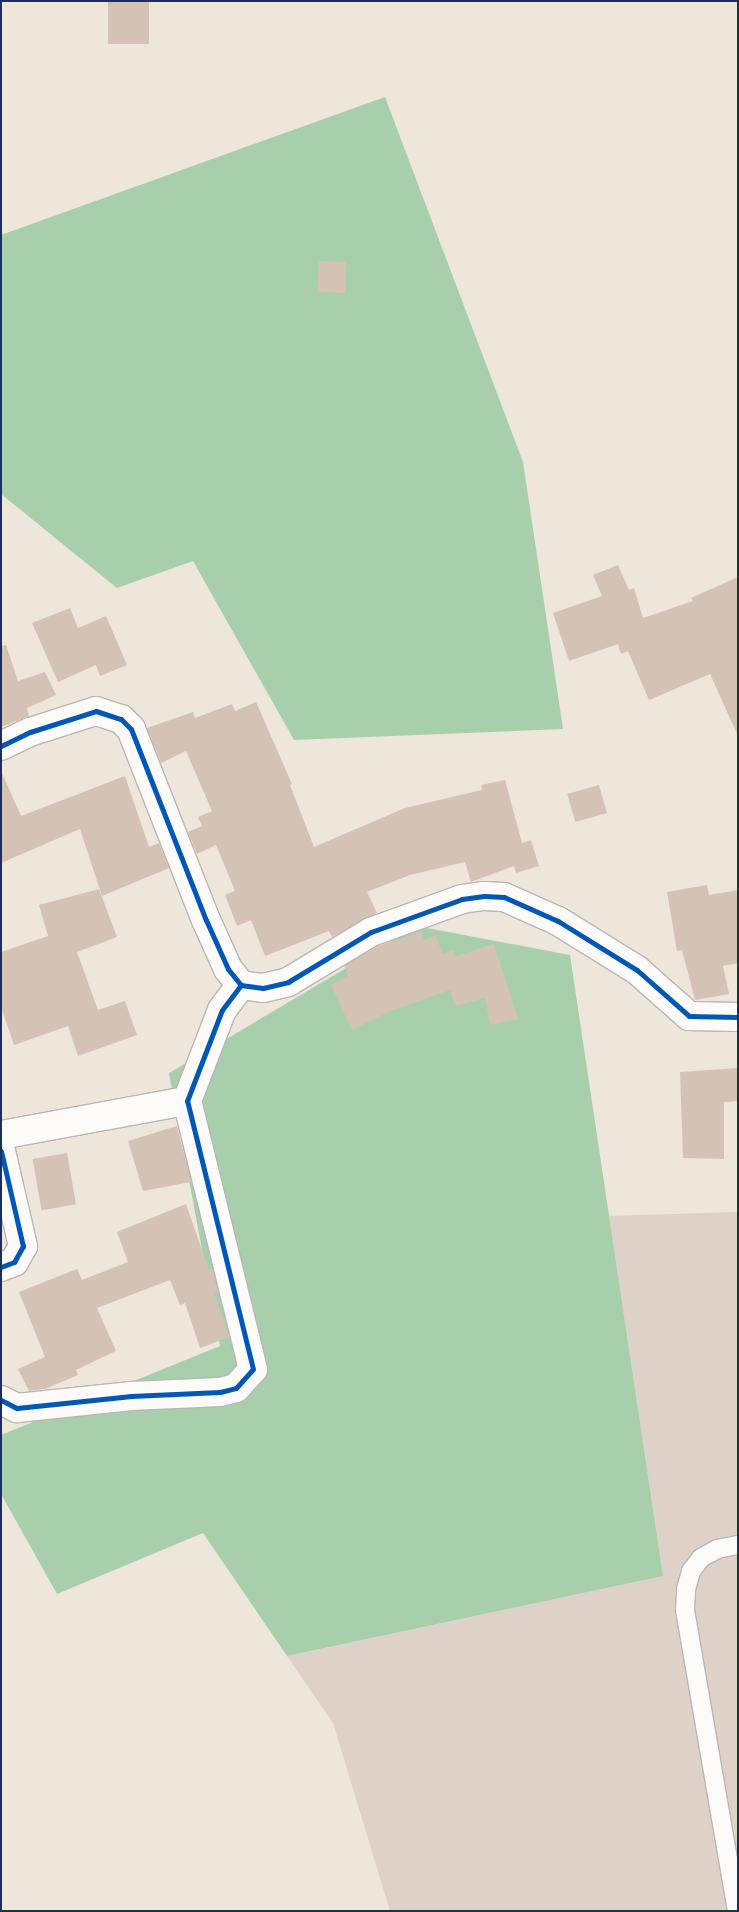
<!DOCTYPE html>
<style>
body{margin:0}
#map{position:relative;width:739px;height:1912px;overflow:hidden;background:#eee6da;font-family:"Balsamiq Sans",sans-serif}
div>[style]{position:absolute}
.industrial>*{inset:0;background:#ddd1c8}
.forest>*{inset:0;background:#a8cfac}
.building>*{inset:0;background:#d4c2b5;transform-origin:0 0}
.roads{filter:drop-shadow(1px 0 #b9b6b3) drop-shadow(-1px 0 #b9b6b3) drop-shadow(0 1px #b9b6b3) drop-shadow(0 -1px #b9b6b3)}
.lane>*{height:18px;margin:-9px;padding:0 9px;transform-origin:9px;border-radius:9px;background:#fcfbf9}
.street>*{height:28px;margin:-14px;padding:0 14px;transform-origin:14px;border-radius:14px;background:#fcfbf9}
.cycleway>*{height:5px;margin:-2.5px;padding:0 2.5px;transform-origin:2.5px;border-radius:2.5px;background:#0057b8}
span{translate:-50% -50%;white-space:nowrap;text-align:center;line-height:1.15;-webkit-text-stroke:4.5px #fbf7ec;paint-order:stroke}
.frame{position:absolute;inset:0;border:2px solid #1b2f5e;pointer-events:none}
</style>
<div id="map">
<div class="industrial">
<div style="clip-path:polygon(738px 1212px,738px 1911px,390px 1911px,333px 1723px,287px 1656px,663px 1576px,609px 1216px)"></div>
</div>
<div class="forest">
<div style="clip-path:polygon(385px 97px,523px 462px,563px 729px,294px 740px,193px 561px,117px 588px,1px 494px,1px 235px)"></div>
<div style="clip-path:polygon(417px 926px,570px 955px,663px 1576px,287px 1656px,203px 1533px,57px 1594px,1px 1494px,1px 1435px,220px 1346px,169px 1073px)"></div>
</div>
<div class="building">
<div style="left:108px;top:1px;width:41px;height:43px"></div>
<div style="left:319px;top:261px;width:27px;height:31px;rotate:2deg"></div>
<div style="clip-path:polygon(618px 565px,629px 590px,634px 588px,643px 618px,693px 601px,691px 598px,738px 577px,738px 736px,710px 674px,649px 700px,628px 651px,621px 654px,618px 644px,569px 661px,553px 613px,602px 596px,593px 575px)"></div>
<div style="clip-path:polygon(70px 608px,78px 628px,106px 616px,127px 665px,100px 676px,96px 665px,58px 682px,32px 623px)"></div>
<div style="clip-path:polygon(6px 645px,18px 681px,45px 672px,56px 695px,27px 708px,29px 716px,1px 727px,1px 646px)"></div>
<div style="clip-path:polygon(256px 702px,292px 784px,290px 785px,314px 847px,405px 808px,482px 790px,481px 785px,505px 780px,522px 843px,531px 840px,539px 866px,516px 873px,514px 866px,471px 882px,465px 862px,410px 875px,367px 892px,377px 913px,332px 937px,329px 931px,265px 956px,251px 920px,237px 926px,225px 895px,235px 891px,216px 845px,197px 854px,188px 832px,202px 826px,198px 817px,212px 811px,186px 751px,161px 763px,147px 728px,193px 712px,195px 718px,232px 704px,235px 711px)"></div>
<div style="clip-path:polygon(1px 771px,21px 816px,125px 776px,149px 847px,159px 843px,169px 868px,102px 896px,80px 829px,1px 863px)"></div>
<div style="left:599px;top:785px;width:29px;height:33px;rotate:74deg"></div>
<div style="clip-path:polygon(707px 885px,709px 895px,738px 890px,738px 963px,723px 966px,729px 994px,695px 1000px,682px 950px,677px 951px,667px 892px)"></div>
<div style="clip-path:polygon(99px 889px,117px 937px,77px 952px,98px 1010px,125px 1001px,137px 1035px,78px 1056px,68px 1026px,14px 1045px,1px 1007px,1px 952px,48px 936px,39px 905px)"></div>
<div style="clip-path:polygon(421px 932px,424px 940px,436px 935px,442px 954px,453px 949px,456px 956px,494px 944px,518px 1019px,490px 1025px,485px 998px,455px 1006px,450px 990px,391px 1011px,352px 1030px,331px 985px,348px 976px,344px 966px,378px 946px)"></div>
<div style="clip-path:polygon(738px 1068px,738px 1101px,724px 1102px,724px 1159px,683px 1158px,680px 1072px)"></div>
<div style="clip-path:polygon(177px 1126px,191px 1182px,143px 1191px,128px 1141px)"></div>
<div style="left:67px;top:1153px;width:52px;height:35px;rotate:80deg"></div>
<div style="clip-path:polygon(186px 1204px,209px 1270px,212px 1268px,218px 1292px,214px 1293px,229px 1337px,200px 1348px,185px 1303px,180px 1305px,170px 1280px,97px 1308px,116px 1351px,76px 1370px,78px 1375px,45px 1389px,29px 1391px,18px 1369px,45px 1357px,19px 1292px,77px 1269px,82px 1280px,128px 1262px,117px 1232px)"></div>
</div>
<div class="roads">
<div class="lane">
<div style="left:737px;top:1911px;width:304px;rotate:-99.8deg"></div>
<div style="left:685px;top:1611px;width:22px;rotate:-87deg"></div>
<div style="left:686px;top:1589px;width:19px;rotate:-74deg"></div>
<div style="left:691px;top:1571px;width:16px;rotate:-52deg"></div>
<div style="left:701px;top:1558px;width:18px;rotate:-29deg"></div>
<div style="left:717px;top:1549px;width:21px;rotate:-11deg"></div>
</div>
<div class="street">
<div style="left:1px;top:746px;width:32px;rotate:-26deg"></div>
<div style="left:30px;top:732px;width:69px;rotate:-17.7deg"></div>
<div style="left:96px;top:711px;width:26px;rotate:18deg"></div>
<div style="left:121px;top:719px;width:14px;rotate:45deg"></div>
<div style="left:131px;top:729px;width:205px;rotate:68.6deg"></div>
<div style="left:206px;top:920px;width:54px;rotate:65.8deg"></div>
<div style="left:228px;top:969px;width:21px;rotate:51deg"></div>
<div style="left:241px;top:985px;width:22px;rotate:8deg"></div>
<div style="left:263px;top:988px;width:26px;rotate:-13deg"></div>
<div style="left:288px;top:982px;width:97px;rotate:-31.1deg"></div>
<div style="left:371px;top:932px;width:97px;rotate:-19.9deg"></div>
<div style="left:462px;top:899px;width:22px;rotate:-8deg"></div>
<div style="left:484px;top:896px;width:20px;rotate:3deg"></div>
<div style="left:504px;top:897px;width:59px;rotate:24deg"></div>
<div style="left:558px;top:921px;width:93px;rotate:31.8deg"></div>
<div style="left:637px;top:970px;width:69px;rotate:41.5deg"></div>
<div style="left:689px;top:1016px;width:49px;rotate:1.2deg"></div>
<div style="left:1px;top:1135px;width:189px;rotate:-10.4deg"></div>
<div style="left:1px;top:1151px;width:98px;rotate:77deg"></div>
<div style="left:23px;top:1246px;width:18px;rotate:119deg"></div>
<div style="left:14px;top:1262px;width:14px;rotate:159deg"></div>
<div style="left:1px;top:1400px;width:18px;rotate:27deg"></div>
<div style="left:17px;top:1408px;width:115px;rotate:-6deg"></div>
<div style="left:131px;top:1396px;width:89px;rotate:-2.6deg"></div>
<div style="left:220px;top:1392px;width:16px;rotate:-14deg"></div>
<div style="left:236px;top:1388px;width:25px;rotate:-48deg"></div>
<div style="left:253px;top:1369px;width:276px;rotate:-103.8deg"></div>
<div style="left:187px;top:1101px;width:97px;rotate:-69deg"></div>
<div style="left:222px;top:1010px;width:31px;rotate:-53deg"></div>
</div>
</div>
<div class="cycleway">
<div style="left:1px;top:746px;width:32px;rotate:-26deg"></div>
<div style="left:30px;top:732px;width:69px;rotate:-17.7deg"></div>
<div style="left:96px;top:711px;width:26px;rotate:18deg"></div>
<div style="left:121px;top:719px;width:14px;rotate:45deg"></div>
<div style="left:131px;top:729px;width:205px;rotate:68.6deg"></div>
<div style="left:206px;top:920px;width:54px;rotate:65.8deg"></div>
<div style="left:228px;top:969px;width:21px;rotate:51deg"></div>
<div style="left:241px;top:985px;width:22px;rotate:8deg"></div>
<div style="left:263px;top:988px;width:26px;rotate:-13deg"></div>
<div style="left:288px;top:982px;width:97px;rotate:-31.1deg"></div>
<div style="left:371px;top:932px;width:97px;rotate:-19.9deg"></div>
<div style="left:462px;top:899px;width:22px;rotate:-8deg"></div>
<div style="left:484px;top:896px;width:20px;rotate:3deg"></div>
<div style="left:504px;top:897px;width:59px;rotate:24deg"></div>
<div style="left:558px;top:921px;width:93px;rotate:31.8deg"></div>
<div style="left:637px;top:970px;width:69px;rotate:41.5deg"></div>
<div style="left:689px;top:1016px;width:49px;rotate:1.2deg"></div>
<div style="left:1px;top:1151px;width:98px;rotate:77deg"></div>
<div style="left:23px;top:1246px;width:18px;rotate:119deg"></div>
<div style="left:14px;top:1262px;width:14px;rotate:159deg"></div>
<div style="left:1px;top:1400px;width:18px;rotate:27deg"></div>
<div style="left:17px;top:1408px;width:115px;rotate:-6deg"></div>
<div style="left:131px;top:1396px;width:89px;rotate:-2.6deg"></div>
<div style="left:220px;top:1392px;width:16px;rotate:-14deg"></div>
<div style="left:236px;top:1388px;width:25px;rotate:-48deg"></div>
<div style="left:253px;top:1369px;width:276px;rotate:-103.8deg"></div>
<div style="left:187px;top:1101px;width:97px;rotate:-69deg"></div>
<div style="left:222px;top:1010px;width:31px;rotate:-53deg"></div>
</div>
<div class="frame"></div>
</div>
